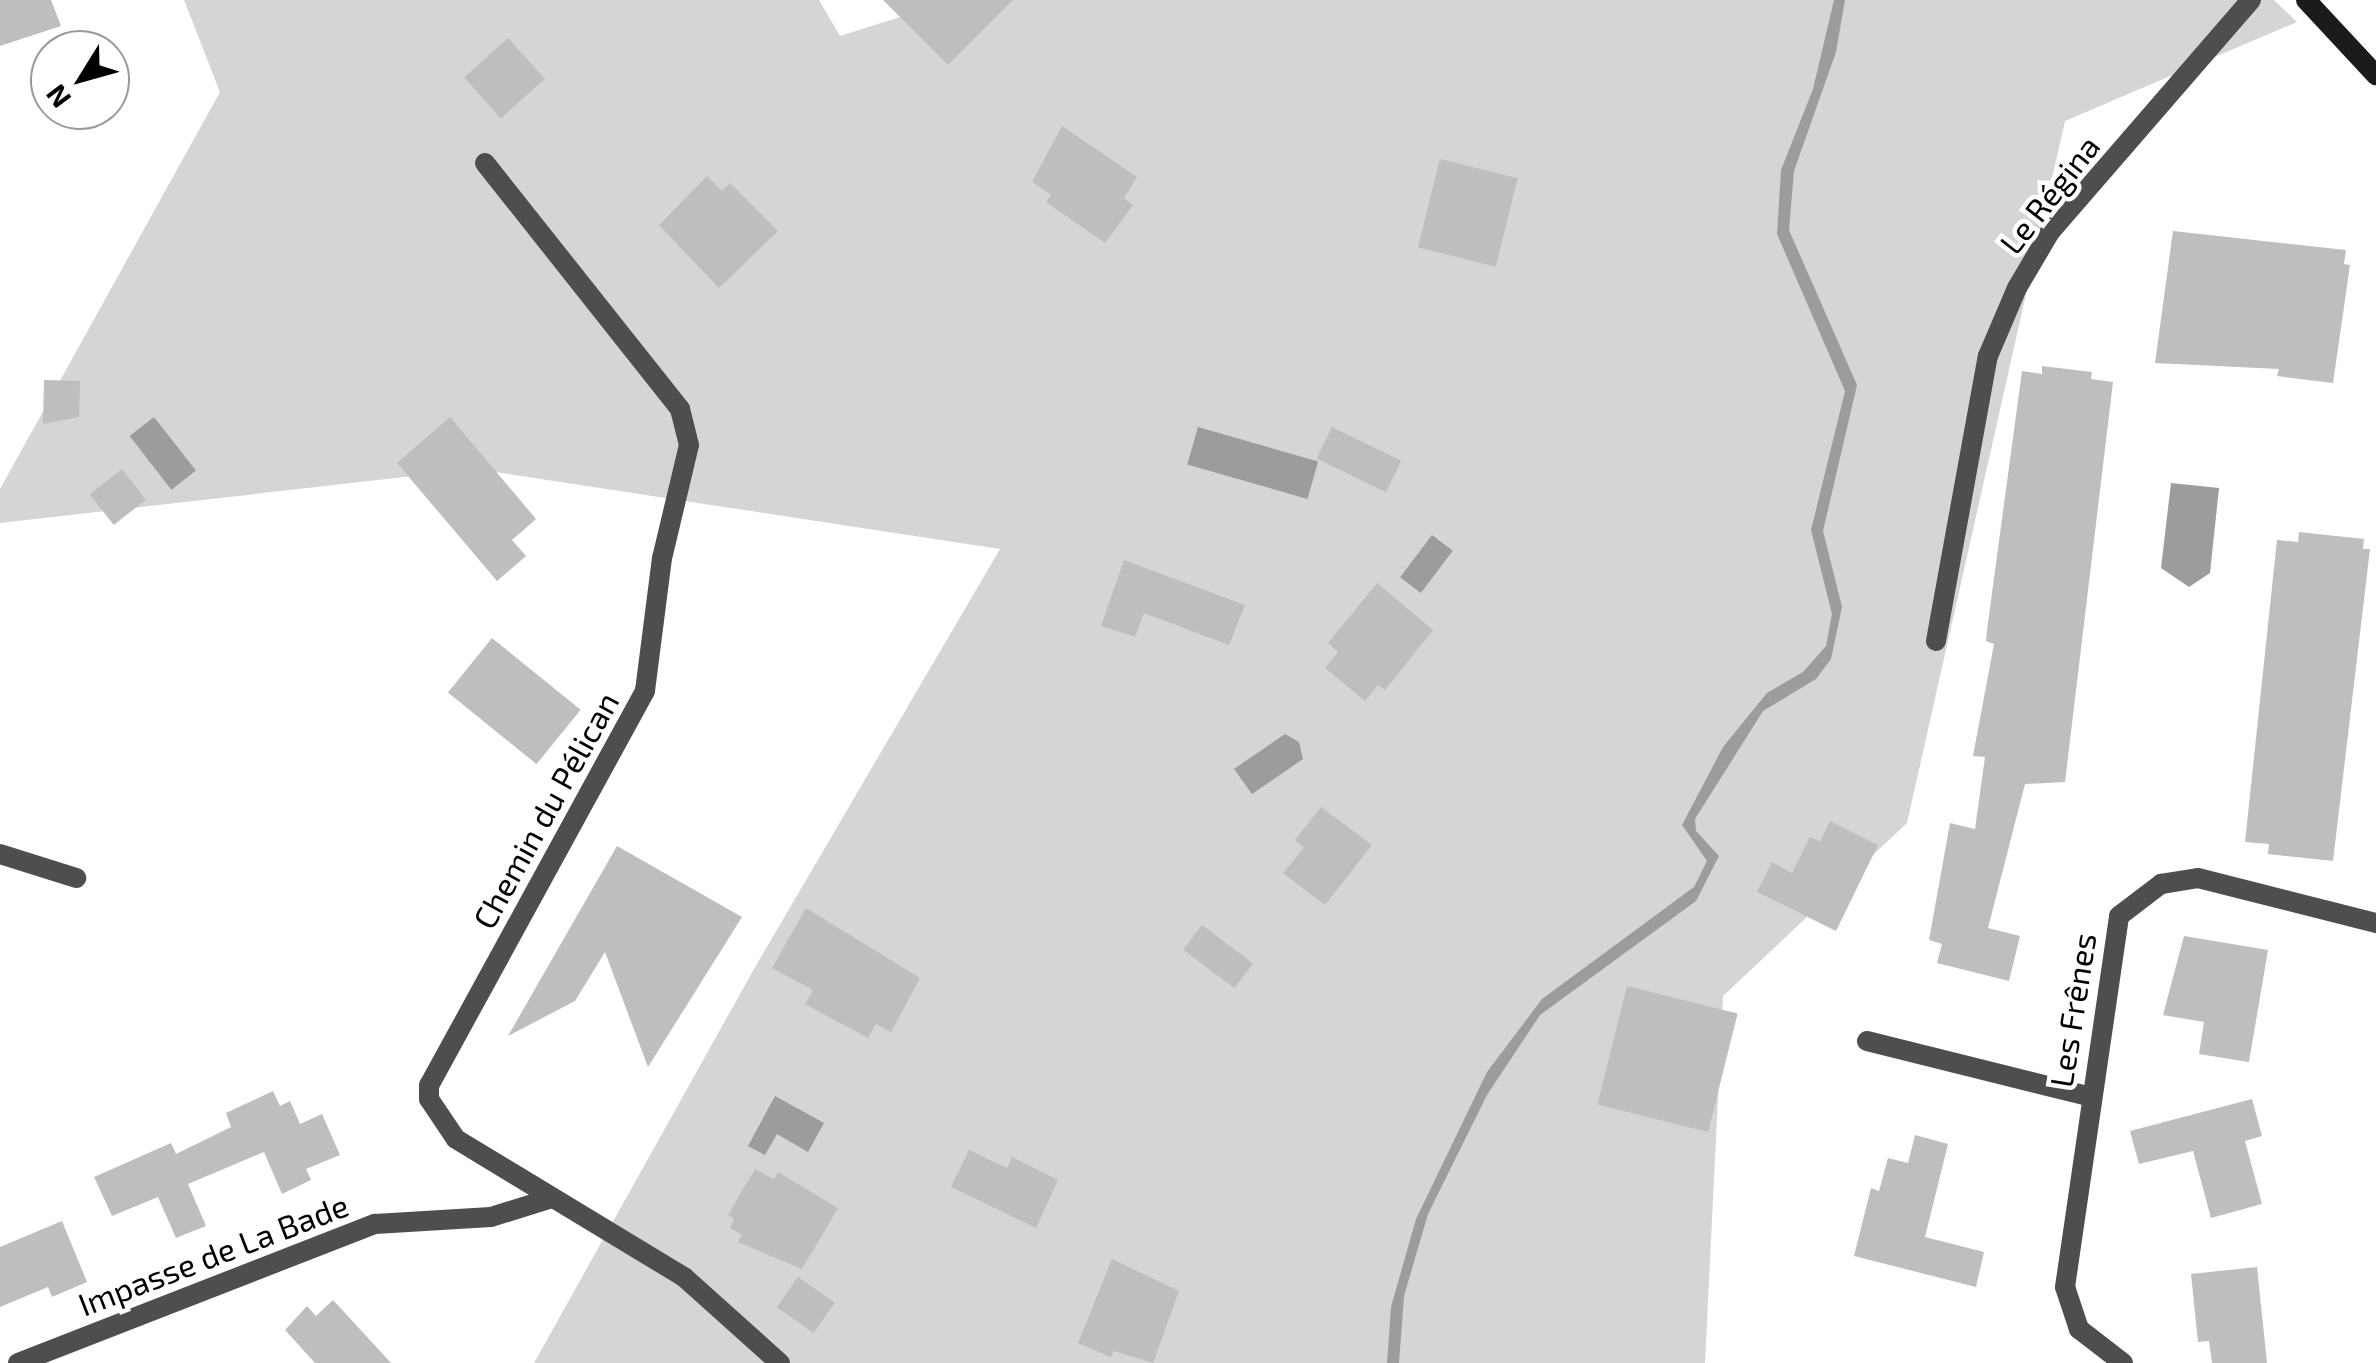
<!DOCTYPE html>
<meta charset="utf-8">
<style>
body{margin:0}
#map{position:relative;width:2376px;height:1363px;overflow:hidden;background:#fff;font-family:"Exo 2",sans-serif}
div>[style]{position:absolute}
.green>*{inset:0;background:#d5d5d5}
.water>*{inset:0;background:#9c9c9c;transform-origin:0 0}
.building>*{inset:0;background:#bebebe;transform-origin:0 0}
.service>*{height:20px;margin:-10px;padding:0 10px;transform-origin:10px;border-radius:10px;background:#4e4e4e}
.minor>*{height:20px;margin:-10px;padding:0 10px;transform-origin:10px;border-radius:10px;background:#4e4e4e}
.secondary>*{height:20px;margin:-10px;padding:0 10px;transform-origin:10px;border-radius:10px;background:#1b1b1b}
span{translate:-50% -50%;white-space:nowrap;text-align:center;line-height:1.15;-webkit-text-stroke:9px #fff;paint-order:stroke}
.street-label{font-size:32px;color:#000}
.north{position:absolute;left:30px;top:30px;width:100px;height:100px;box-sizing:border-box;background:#fff;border:2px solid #999;border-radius:50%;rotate:233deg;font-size:28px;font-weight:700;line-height:40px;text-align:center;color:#000}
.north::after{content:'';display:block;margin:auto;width:35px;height:45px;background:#000;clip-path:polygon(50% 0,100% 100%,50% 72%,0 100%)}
</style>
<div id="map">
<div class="green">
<div style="clip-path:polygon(184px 0,819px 0,840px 36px,954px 0,2274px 0,2297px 22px,2065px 121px,1907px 823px,1723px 996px,1705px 1363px,534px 1363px,754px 969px,1000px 549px,475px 469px,0 523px,0 489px,220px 92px)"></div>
</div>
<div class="water">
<div style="clip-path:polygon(1834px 0,1845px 0,1836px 52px,1794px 171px,1789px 230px,1857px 385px,1823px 531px,1842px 607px,1831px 659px,1816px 679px,1763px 711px,1695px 819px,1696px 831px,1719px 856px,1696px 901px,1540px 1015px,1487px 1095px,1428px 1214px,1404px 1296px,1399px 1363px,1387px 1363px,1391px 1307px,1416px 1219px,1487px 1072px,1542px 999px,1694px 887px,1707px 861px,1682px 825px,1723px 747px,1767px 693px,1803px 672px,1826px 646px,1832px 614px,1811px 530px,1845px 391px,1777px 234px,1781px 170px,1813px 89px)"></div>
<div style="left:154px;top:417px;width:68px;height:31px;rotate:52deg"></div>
<div style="left:1198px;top:427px;width:125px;height:39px;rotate:16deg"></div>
<div style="clip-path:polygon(2171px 483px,2219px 488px,2210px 573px,2189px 587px,2161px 568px)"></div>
<div style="left:1432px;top:535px;width:26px;height:53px;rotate:37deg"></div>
<div style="clip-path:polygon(1285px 734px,1299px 742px,1303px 759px,1252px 794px,1234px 769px)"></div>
<div style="clip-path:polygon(775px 1096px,824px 1123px,808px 1152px,777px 1134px,765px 1155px,748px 1146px)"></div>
</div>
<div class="building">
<div style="clip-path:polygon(0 0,51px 0,61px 26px,0 46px)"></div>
<div style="clip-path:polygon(883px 0,1013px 0,948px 65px)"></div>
<div style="left:508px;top:38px;width:55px;height:59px;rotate:48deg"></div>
<div style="clip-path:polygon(1062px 126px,1137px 177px,1124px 198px,1133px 205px,1105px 243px,1046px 202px,1051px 195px,1032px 182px)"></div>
<div style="left:1440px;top:159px;width:80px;height:91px;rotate:14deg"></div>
<div style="clip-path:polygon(707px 176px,722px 191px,730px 183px,778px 231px,719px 288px,659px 225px)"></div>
<div style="clip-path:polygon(2173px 231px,2346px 250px,2344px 264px,2350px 265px,2333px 383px,2277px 376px,2279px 369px,2155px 363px)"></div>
<div style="clip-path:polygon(2042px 366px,2092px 372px,2091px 379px,2113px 382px,2065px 782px,2025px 784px,1988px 928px,2020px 936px,2009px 981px,1937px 963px,1942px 944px,1929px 940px,1950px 823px,1975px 829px,1985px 757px,1973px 756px,1994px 644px,1986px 641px,1987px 630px,2022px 371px,2042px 374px)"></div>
<div style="clip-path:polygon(44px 380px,80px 381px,79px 417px,43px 424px)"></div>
<div style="clip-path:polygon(450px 417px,536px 519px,512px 540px,526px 556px,497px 581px,397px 463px)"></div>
<div style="left:1332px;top:427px;width:77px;height:35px;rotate:26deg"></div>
<div style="left:122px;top:469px;width:39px;height:41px;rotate:52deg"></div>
<div style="clip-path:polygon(2299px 532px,2364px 539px,2363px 549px,2370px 549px,2333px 861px,2268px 854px,2269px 844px,2245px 842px,2277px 540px,2298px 542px)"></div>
<div style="clip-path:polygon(1124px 560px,1245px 605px,1229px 645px,1144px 613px,1135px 637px,1101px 626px)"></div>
<div style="clip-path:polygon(1377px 583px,1433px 630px,1385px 690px,1378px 685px,1365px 701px,1325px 668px,1338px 652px,1328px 643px)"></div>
<div style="left:492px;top:638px;width:114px;height:70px;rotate:39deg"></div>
<div style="clip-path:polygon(1321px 807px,1372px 845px,1325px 905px,1283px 873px,1304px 848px,1295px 840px)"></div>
<div style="clip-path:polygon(1830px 821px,1878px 845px,1836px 931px,1757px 892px,1772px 862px,1792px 873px,1810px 837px,1820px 842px)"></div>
<div style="clip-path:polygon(617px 846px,742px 917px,648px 1067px,605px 952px,575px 1001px,508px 1036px)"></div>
<div style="clip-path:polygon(806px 908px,920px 978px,891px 1032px,876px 1024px,868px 1038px,805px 1004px,813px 990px,772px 968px)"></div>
<div style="left:1202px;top:925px;width:64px;height:31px;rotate:37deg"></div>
<div style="clip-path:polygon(2184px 936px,2268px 950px,2249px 1062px,2199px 1054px,2204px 1022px,2163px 1015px)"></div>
<div style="left:1627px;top:986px;width:114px;height:122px;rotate:14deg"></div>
<div style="clip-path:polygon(273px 1091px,280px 1106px,290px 1101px,300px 1124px,322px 1114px,340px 1155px,306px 1169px,311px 1180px,282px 1194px,264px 1152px,188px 1184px,206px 1226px,176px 1238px,158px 1197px,112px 1216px,94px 1177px,171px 1143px,176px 1154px,231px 1127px,226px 1113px)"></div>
<div style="clip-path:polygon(2252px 1099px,2262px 1136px,2245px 1141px,2262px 1204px,2211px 1218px,2193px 1151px,2139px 1164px,2130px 1131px)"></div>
<div style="clip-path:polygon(1915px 1135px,1948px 1144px,1925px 1237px,1984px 1252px,1976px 1287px,1854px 1256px,1871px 1188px,1879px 1191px,1888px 1158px,1908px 1163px)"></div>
<div style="clip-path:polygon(969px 1150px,1007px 1168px,1012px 1157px,1058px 1180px,1036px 1228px,951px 1187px)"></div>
<div style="clip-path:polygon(755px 1169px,774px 1179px,778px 1172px,838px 1208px,802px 1269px,738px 1242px,742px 1235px,730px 1228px,734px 1219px,728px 1215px)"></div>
<div style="clip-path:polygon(62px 1221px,87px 1282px,52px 1297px,48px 1287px,0 1307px,0 1247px)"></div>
<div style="clip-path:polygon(1112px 1259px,1179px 1291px,1153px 1363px,1114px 1351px,1111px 1357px,1078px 1343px)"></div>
<div style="clip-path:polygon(2257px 1267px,2267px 1363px,2212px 1363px,2209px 1341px,2198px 1342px,2191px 1274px)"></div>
<div style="left:798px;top:1277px;width:45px;height:37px;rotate:35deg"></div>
<div style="clip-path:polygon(333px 1300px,391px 1363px,315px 1363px,285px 1330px,307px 1306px,316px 1316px)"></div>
</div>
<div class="service">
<div style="left:1936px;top:641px;width:290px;rotate:-79.7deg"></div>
<div style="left:1988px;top:356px;width:74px;rotate:-66.9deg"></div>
<div style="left:2017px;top:288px;width:65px;rotate:-59.5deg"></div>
<div style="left:2050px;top:232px;width:307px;rotate:-49.1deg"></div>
<div style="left:1867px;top:1041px;width:228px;rotate:14deg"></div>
<div style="left:2123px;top:1363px;width:56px;rotate:-142.3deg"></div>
<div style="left:2079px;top:1329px;width:44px;rotate:-108.4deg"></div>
<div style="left:2065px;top:1287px;width:375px;rotate:-81.7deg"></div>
<div style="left:2119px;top:916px;width:53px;rotate:-37.3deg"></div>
<div style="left:2161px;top:884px;width:37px;rotate:-9deg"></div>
<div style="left:2198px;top:878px;width:184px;rotate:14.2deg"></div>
</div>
<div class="minor">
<div style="left:485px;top:163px;width:314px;rotate:51.6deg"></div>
<div style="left:680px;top:409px;width:37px;rotate:76deg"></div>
<div style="left:689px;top:445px;width:116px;rotate:103.4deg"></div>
<div style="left:662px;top:558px;width:134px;rotate:97.3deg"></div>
<div style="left:645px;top:691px;width:449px;rotate:118.7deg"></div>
<div style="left:429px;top:1085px;width:14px;rotate:90deg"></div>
<div style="left:429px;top:1099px;width:48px;rotate:56deg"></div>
<div style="left:456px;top:1139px;width:267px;rotate:31.2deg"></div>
<div style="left:684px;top:1277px;width:129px;rotate:41.9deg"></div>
<div style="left:0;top:854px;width:80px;rotate:17.5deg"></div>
<div style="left:18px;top:1363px;width:383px;rotate:-21.3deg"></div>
<div style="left:375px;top:1224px;width:116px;rotate:-3.5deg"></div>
<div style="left:491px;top:1217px;width:64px;rotate:-17.3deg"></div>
</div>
<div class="secondary">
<div style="left:2306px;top:0;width:103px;rotate:47deg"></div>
</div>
<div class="street-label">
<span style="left:2049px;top:194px;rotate:-52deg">Le Régina</span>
<span style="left:545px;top:810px;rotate:-61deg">Chemin du Pélican</span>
<span style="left:2072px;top:1010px;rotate:-81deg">Les Frênes</span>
<span style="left:213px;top:1254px;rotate:-21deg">Impasse de La Bade</span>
</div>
<div class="north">N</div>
</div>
